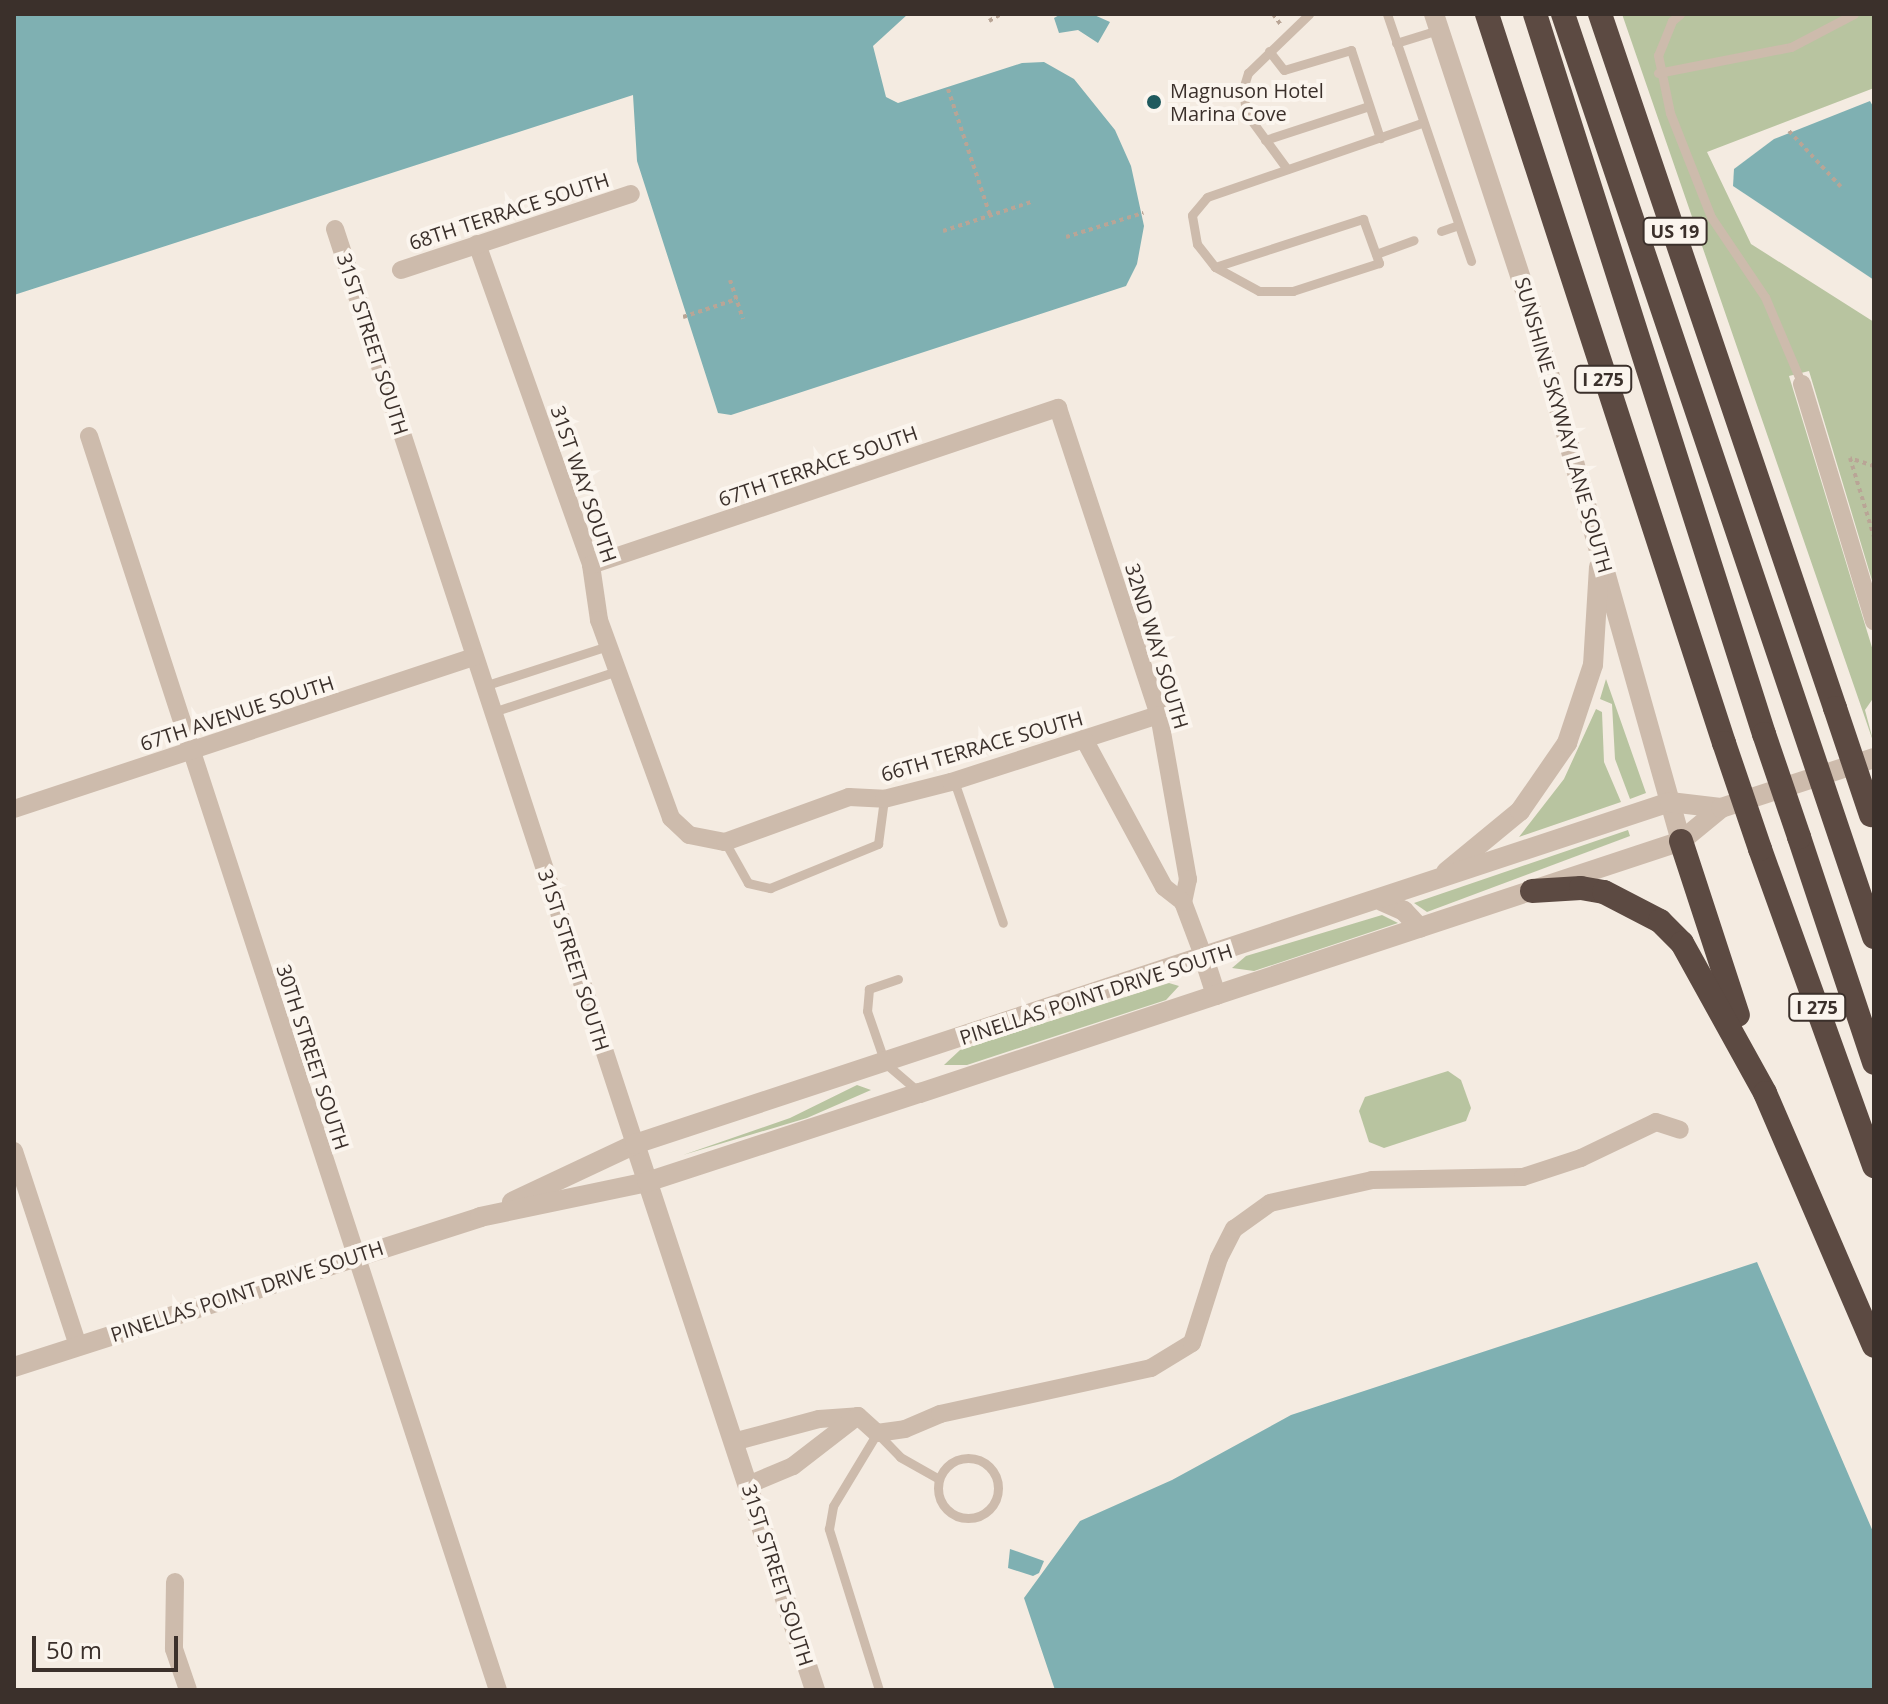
<!DOCTYPE html>
<style>
body{margin:0}
#map{position:relative;width:1888px;height:1704px;overflow:hidden;background:#f4ebe1;font-family:"Open Sans",sans-serif}
div>[style]{position:absolute}
.green>*{inset:0;background:#b8c4a0}
.water>*{inset:0;background:#7fb0b2}
.path>*{height:4px;margin-top:-2px;transform-origin:0;background:repeating-linear-gradient(90deg,#b9a596 0 4px,transparent 0 8px)}
.service>*{height:9px;margin:-4.5px;padding:0 4.5px;transform-origin:4.5px;border-radius:4.5px;background:#cdbbac}
.service>.ring{margin:-4.5px;padding:0;box-sizing:content-box;background:none;border:9px solid #cdbbac;border-radius:50%}
.minor>*{height:18px;margin:-9px;padding:0 9px;transform-origin:9px;border-radius:9px;background:#cdbbac}
.tertiary>*{height:20px;margin:-10px;padding:0 10px;transform-origin:10px;border-radius:10px;background:#cdbbac}
.motorway>*{height:24px;margin:-12px;padding:0 12px;transform-origin:12px;border-radius:12px;background:#5c4a42}
.motorway-bridge>*{height:24px;margin:-12px;padding:0 12px;transform-origin:12px;border-radius:12px;background:#5c4a42}
.dots>*{width:22px;height:22px;translate:-50% -50%;box-sizing:border-box;border:4px solid #fbf5ee;border-radius:50%}
span{translate:-50% -50%;white-space:nowrap;text-align:center;line-height:1.15;-webkit-text-stroke:8px #fbf5ee;paint-order:stroke}
.shield-label span{padding:2px 6px;background:#fbf5ee;border:2px solid;border-radius:6px;-webkit-text-stroke-width:0}
.shield-label{font-size:18px;color:#3b302b;font-weight:700}
.poi-label{font-size:20px;color:#3b302b}
.left{translate:0 -50%;text-align:left}
.street-label{font-size:20px;color:#3b302b}
.frame{position:absolute;inset:0;border:16px solid #3b302b;pointer-events:none}
.scale{position:absolute;left:32px;top:1636px;width:146px;height:36px;box-sizing:border-box;border:4px solid #3b302b;border-top:0;padding-left:10px;font-size:24px;line-height:28px;white-space:nowrap;color:#3b302b;-webkit-text-stroke:6px #fbf5ee;paint-order:stroke}
</style>
<div id="map">
<div class="green">
<div style="clip-path:polygon(1622px 14px,1874px 14px,1874px 88px,1707px 152px,1751px 244px,1874px 322px,1874px 587px,1809px 371px,1789px 376px,1874px 654px,1874px 697px,1865px 710px,1874px 744px)"></div>
<div style="clip-path:polygon(1606px 679px,1646px 793px,1630px 799px,1615px 759px,1612px 704px,1600px 699px)"></div>
<div style="clip-path:polygon(1596px 709px,1602px 712px,1604px 762px,1621px 802px,1519px 837px,1564px 779px)"></div>
<div style="clip-path:polygon(1628px 830px,1630px 836px,1427px 912px,1414px 903px)"></div>
<div style="clip-path:polygon(1382px 915px,1398px 923px,1254px 971px,1232px 968px,1246px 956px)"></div>
<div style="clip-path:polygon(1169px 983px,1179px 986px,1166px 1000px,967px 1065px,944px 1065px,960px 1050px)"></div>
<div style="clip-path:polygon(1448px 1071px,1461px 1080px,1471px 1108px,1466px 1121px,1384px 1148px,1369px 1142px,1359px 1111px,1365px 1097px)"></div>
<div style="clip-path:polygon(857px 1085px,871px 1090px,807px 1118px,683px 1155px,790px 1118px)"></div>
</div>
<div class="water">
<div style="clip-path:polygon(14px 14px,908px 14px,873px 46px,886px 97px,898px 103px,1022px 63px,1044px 62px,1074px 79px,1115px 130px,1131px 166px,1144px 226px,1137px 264px,1126px 286px,731px 415px,718px 413px,637px 161px,633px 95px,14px 295px)"></div>
<div style="clip-path:polygon(1061px 14px,1092px 14px,1110px 22px,1098px 43px,1078px 30px,1059px 33px,1054px 18px)"></div>
<div style="clip-path:polygon(1870px 101px,1874px 108px,1874px 280px,1733px 186px,1734px 169px,1774px 139px)"></div>
<div style="clip-path:polygon(1757px 1262px,1874px 1534px,1874px 1690px,1055px 1690px,1024px 1598px,1080px 1521px,1172px 1480px,1291px 1415px)"></div>
<div style="clip-path:polygon(1010px 1549px,1044px 1561px,1039px 1573px,1033px 1576px,1008px 1568px)"></div>
</div>
<div class="path">
<div style="left:1273px;top:14px;width:14px;rotate:54deg"></div>
<div style="left:989px;top:21px;width:14px;rotate:-30deg"></div>
<div style="left:948px;top:89px;width:133px;rotate:71.6deg"></div>
<div style="left:1789px;top:131px;width:76px;rotate:47.1deg"></div>
<div style="left:943px;top:231px;width:93px;rotate:-18.2deg"></div>
<div style="left:1066px;top:237px;width:81px;rotate:-17.3deg"></div>
<div style="left:730px;top:280px;width:41px;rotate:71.6deg"></div>
<div style="left:683px;top:317px;width:57px;rotate:-18.4deg"></div>
<div style="left:1874px;top:466px;width:25px;rotate:-162deg"></div>
<div style="left:1850px;top:458px;width:83px;rotate:73.1deg"></div>
</div>
<div class="service">
<div style="left:1387px;top:14px;width:261px;rotate:71.2deg"></div>
<div style="left:1680px;top:14px;width:11px;rotate:139deg"></div>
<div style="left:1672px;top:21px;width:37px;rotate:112deg"></div>
<div style="left:1658px;top:55px;width:59px;rotate:78.3deg"></div>
<div style="left:1670px;top:113px;width:112px;rotate:68.5deg"></div>
<div style="left:1711px;top:217px;width:97px;rotate:56deg"></div>
<div style="left:1765px;top:297px;width:95px;rotate:67deg"></div>
<div style="left:1396px;top:43px;width:44px;rotate:-17.2deg"></div>
<div style="left:1269px;top:51px;width:24px;rotate:52deg"></div>
<div style="left:1284px;top:70px;width:70px;rotate:-16.6deg"></div>
<div style="left:1351px;top:50px;width:93px;rotate:71.8deg"></div>
<div style="left:1658px;top:73px;width:136px;rotate:-11.1deg"></div>
<div style="left:1791px;top:47px;width:71px;rotate:-27.6deg"></div>
<div style="left:1265px;top:140px;width:109px;rotate:-18.1deg"></div>
<div style="left:1287px;top:169px;width:69px;rotate:-126.2deg"></div>
<div style="left:1246px;top:113px;width:24px;rotate:-97deg"></div>
<div style="left:1243px;top:89px;width:17px;rotate:-73deg"></div>
<div style="left:1248px;top:73px;width:85px;rotate:-44deg"></div>
<div style="left:1441px;top:231px;width:18px;rotate:-19deg"></div>
<div style="left:1376px;top:254px;width:40px;rotate:-20.2deg"></div>
<div style="left:1215px;top:267px;width:156px;rotate:-18deg"></div>
<div style="left:1363px;top:219px;width:47px;rotate:70deg"></div>
<div style="left:1379px;top:263px;width:90px;rotate:162deg"></div>
<div style="left:1293px;top:291px;width:34px;rotate:180deg"></div>
<div style="left:1259px;top:291px;width:50px;rotate:-151.4deg"></div>
<div style="left:1215px;top:267px;width:29px;rotate:-128deg"></div>
<div style="left:1197px;top:244px;width:29px;rotate:-100deg"></div>
<div style="left:1192px;top:215px;width:23px;rotate:-50deg"></div>
<div style="left:1207px;top:197px;width:227px;rotate:-19deg"></div>
<div style="left:484px;top:686px;width:130px;rotate:-17.9deg"></div>
<div style="left:493px;top:712px;width:131px;rotate:-18.3deg"></div>
<div style="left:954px;top:781px;width:150px;rotate:71deg"></div>
<div style="left:725px;top:842px;width:47px;rotate:60.7deg"></div>
<div style="left:748px;top:883px;width:23px;rotate:13deg"></div>
<div style="left:770px;top:888px;width:117px;rotate:-22.2deg"></div>
<div style="left:878px;top:844px;width:45px;rotate:-82.4deg"></div>
<div style="left:898px;top:979px;width:31px;rotate:161deg"></div>
<div style="left:869px;top:989px;width:22px;rotate:95deg"></div>
<div style="left:867px;top:1011px;width:55px;rotate:70.9deg"></div>
<div style="left:885px;top:1063px;width:46px;rotate:40.6deg"></div>
<div class="ring" style="left:938px;top:1458px;width:51px;height:51px"></div>
<div style="left:879px;top:1690px;width:169px;rotate:-107.3deg"></div>
<div style="left:829px;top:1529px;width:23px;rotate:-80deg"></div>
<div style="left:833px;top:1506px;width:85px;rotate:-58.9deg"></div>
<div style="left:877px;top:1433px;width:33px;rotate:46deg"></div>
<div style="left:900px;top:1457px;width:45px;rotate:29.4deg"></div>
</div>
<div class="minor">
<div style="left:335px;top:229px;width:963px;rotate:71.85deg"></div>
<div style="left:477px;top:244px;width:341px;rotate:70.4deg"></div>
<div style="left:591px;top:565px;width:56px;rotate:81.7deg"></div>
<div style="left:599px;top:620px;width:211px;rotate:70deg"></div>
<div style="left:671px;top:818px;width:25px;rotate:43deg"></div>
<div style="left:689px;top:835px;width:37px;rotate:11deg"></div>
<div style="left:725px;top:842px;width:132px;rotate:-19.9deg"></div>
<div style="left:849px;top:797px;width:35px;rotate:3deg"></div>
<div style="left:884px;top:799px;width:69px;rotate:-14.2deg"></div>
<div style="left:951px;top:782px;width:219px;rotate:-17.9deg"></div>
<div style="left:401px;top:270px;width:242px;rotate:-18.3deg"></div>
<div style="left:1802px;top:384px;width:248px;rotate:73.1deg"></div>
<div style="left:89px;top:436px;width:1319px;rotate:71.94deg"></div>
<div style="left:591px;top:565px;width:493px;rotate:-18.6deg"></div>
<div style="left:1058px;top:408px;width:323px;rotate:71.8deg"></div>
<div style="left:1159px;top:715px;width:167px;rotate:80deg"></div>
<div style="left:1188px;top:879px;width:24px;rotate:102deg"></div>
<div style="left:1183px;top:902px;width:60px;rotate:69.4deg"></div>
<div style="left:1084px;top:739px;width:168px;rotate:61.6deg"></div>
<div style="left:1164px;top:887px;width:24px;rotate:38deg"></div>
<div style="left:14px;top:809px;width:484px;rotate:-18.3deg"></div>
<div style="left:14px;top:1151px;width:205px;rotate:71.8deg"></div>
<div style="left:733px;top:1442px;width:89px;rotate:-15deg"></div>
<div style="left:819px;top:1419px;width:39px;rotate:-4deg"></div>
<div style="left:858px;top:1416px;width:25px;rotate:42deg"></div>
<div style="left:877px;top:1433px;width:28px;rotate:-8deg"></div>
<div style="left:905px;top:1429px;width:38px;rotate:-23deg"></div>
<div style="left:940px;top:1414px;width:216px;rotate:-12.3deg"></div>
<div style="left:1151px;top:1368px;width:48px;rotate:-31.4deg"></div>
<div style="left:1192px;top:1343px;width:89px;rotate:-72.4deg"></div>
<div style="left:1219px;top:1258px;width:33px;rotate:-63deg"></div>
<div style="left:1234px;top:1229px;width:44px;rotate:-35.8deg"></div>
<div style="left:1270px;top:1203px;width:105px;rotate:-12.7deg"></div>
<div style="left:1372px;top:1180px;width:151px;rotate:-1.1deg"></div>
<div style="left:1523px;top:1177px;width:61px;rotate:-18.1deg"></div>
<div style="left:1581px;top:1158px;width:83px;rotate:-25.6deg"></div>
<div style="left:1656px;top:1122px;width:25px;rotate:18deg"></div>
<div style="left:748px;top:1485px;width:49px;rotate:-22.9deg"></div>
<div style="left:793px;top:1466px;width:82px;rotate:-37.6deg"></div>
<div style="left:175px;top:1582px;width:67px;rotate:90.9deg"></div>
<div style="left:174px;top:1649px;width:43px;rotate:71.1deg"></div>
</div>
<div class="tertiary">
<div style="left:1434px;top:14px;width:307px;rotate:71.8deg"></div>
<div style="left:1530px;top:306px;width:556px;rotate:74.24deg"></div>
<div style="left:1446px;top:872px;width:96px;rotate:-39.5deg"></div>
<div style="left:1520px;top:811px;width:83px;rotate:-55.3deg"></div>
<div style="left:1567px;top:743px;width:82px;rotate:-71.6deg"></div>
<div style="left:1593px;top:665px;width:98px;rotate:-86.5deg"></div>
<div style="left:1382px;top:901px;width:24px;rotate:24deg"></div>
<div style="left:1404px;top:911px;width:23px;rotate:47deg"></div>
<div style="left:1204px;top:958px;width:39px;rotate:72deg"></div>
<div style="left:635px;top:1144px;width:575px;rotate:71.75deg"></div>
<div style="left:512px;top:1202px;width:136px;rotate:-25.2deg"></div>
<div style="left:635px;top:1144px;width:1090px;rotate:-18.29deg"></div>
<div style="left:1670px;top:802px;width:51px;rotate:6.7deg"></div>
<div style="left:14px;top:1367px;width:490px;rotate:-17.8deg"></div>
<div style="left:480px;top:1217px;width:171px;rotate:-11.8deg"></div>
<div style="left:647px;top:1182px;width:287px;rotate:-18.1deg"></div>
<div style="left:920px;top:1093px;width:802px;rotate:-18.32deg"></div>
<div style="left:1681px;top:841px;width:52px;rotate:-39.5deg"></div>
<div style="left:1721px;top:808px;width:161px;rotate:-18.1deg"></div>
</div>
<div class="motorway">
<div style="left:1487px;top:14px;width:767px;rotate:71.99deg"></div>
<div style="left:1535px;top:14px;width:756px;rotate:72.36deg"></div>
<div style="left:1563px;top:14px;width:974px;rotate:71.38deg"></div>
<div style="left:1600px;top:14px;width:733px;rotate:71.29deg"></div>
<div style="left:1799px;top:837px;width:238px;rotate:71.6deg"></div>
<div style="left:1681px;top:841px;width:183px;rotate:71.9deg"></div>
<div style="left:1760px;top:849px;width:337px;rotate:70.2deg"></div>
<div style="left:1532px;top:891px;width:49px;rotate:-3.5deg"></div>
<div style="left:1581px;top:888px;width:23px;rotate:10deg"></div>
<div style="left:1604px;top:892px;width:63px;rotate:27.4deg"></div>
<div style="left:1660px;top:921px;width:31px;rotate:45deg"></div>
<div style="left:1682px;top:943px;width:171px;rotate:61deg"></div>
<div style="left:1765px;top:1093px;width:275px;rotate:66.7deg"></div>
</div>
<div class="motorway-bridge">
<div style="left:1835px;top:708px;width:113px;rotate:71.4deg"></div>
<div style="left:1764px;top:734px;width:109px;rotate:71.2deg"></div>
<div style="left:1724px;top:743px;width:112px;rotate:71.2deg"></div>
</div>
<div class="dots">
<div style="left:1154px;top:102px;background:#1f5a5e"></div>
</div>
<div class="shield-label">
<span style="left:1675px;top:231px">US 19</span>
<span style="left:1603px;top:379px">I 275</span>
<span style="left:1817px;top:1007px">I 275</span>
</div>
<div class="poi-label">
<span class="left" style="left:1170px;top:102px">Magnuson Hotel<br>Marina Cove</span>
</div>
<div class="street-label">
<span style="left:509px;top:211px;rotate:-18deg">68TH TERRACE SOUTH</span>
<span style="left:373px;top:344px;rotate:72deg">31ST STREET SOUTH</span>
<span style="left:1564px;top:425px;rotate:74deg">SUNSHINE SKYWAY LANE SOUTH</span>
<span style="left:818px;top:466px;rotate:-19deg">67TH TERRACE SOUTH</span>
<span style="left:584px;top:484px;rotate:71deg">31ST WAY SOUTH</span>
<span style="left:1157px;top:646px;rotate:73deg">32ND WAY SOUTH</span>
<span style="left:237px;top:713px;rotate:-18deg">67TH AVENUE SOUTH</span>
<span style="left:982px;top:746px;rotate:-16deg">66TH TERRACE SOUTH</span>
<span style="left:574px;top:960px;rotate:72deg">31ST STREET SOUTH</span>
<span style="left:1096px;top:994px;rotate:-18deg">PINELLAS POINT DRIVE SOUTH</span>
<span style="left:313px;top:1057px;rotate:72deg">30TH STREET SOUTH</span>
<span style="left:247px;top:1291px;rotate:-18deg">PINELLAS POINT DRIVE SOUTH</span>
<span style="left:778px;top:1575px;rotate:72deg">31ST STREET SOUTH</span>
</div>
<div class="frame"></div>
<div class="scale">50 m</div>
</div>
